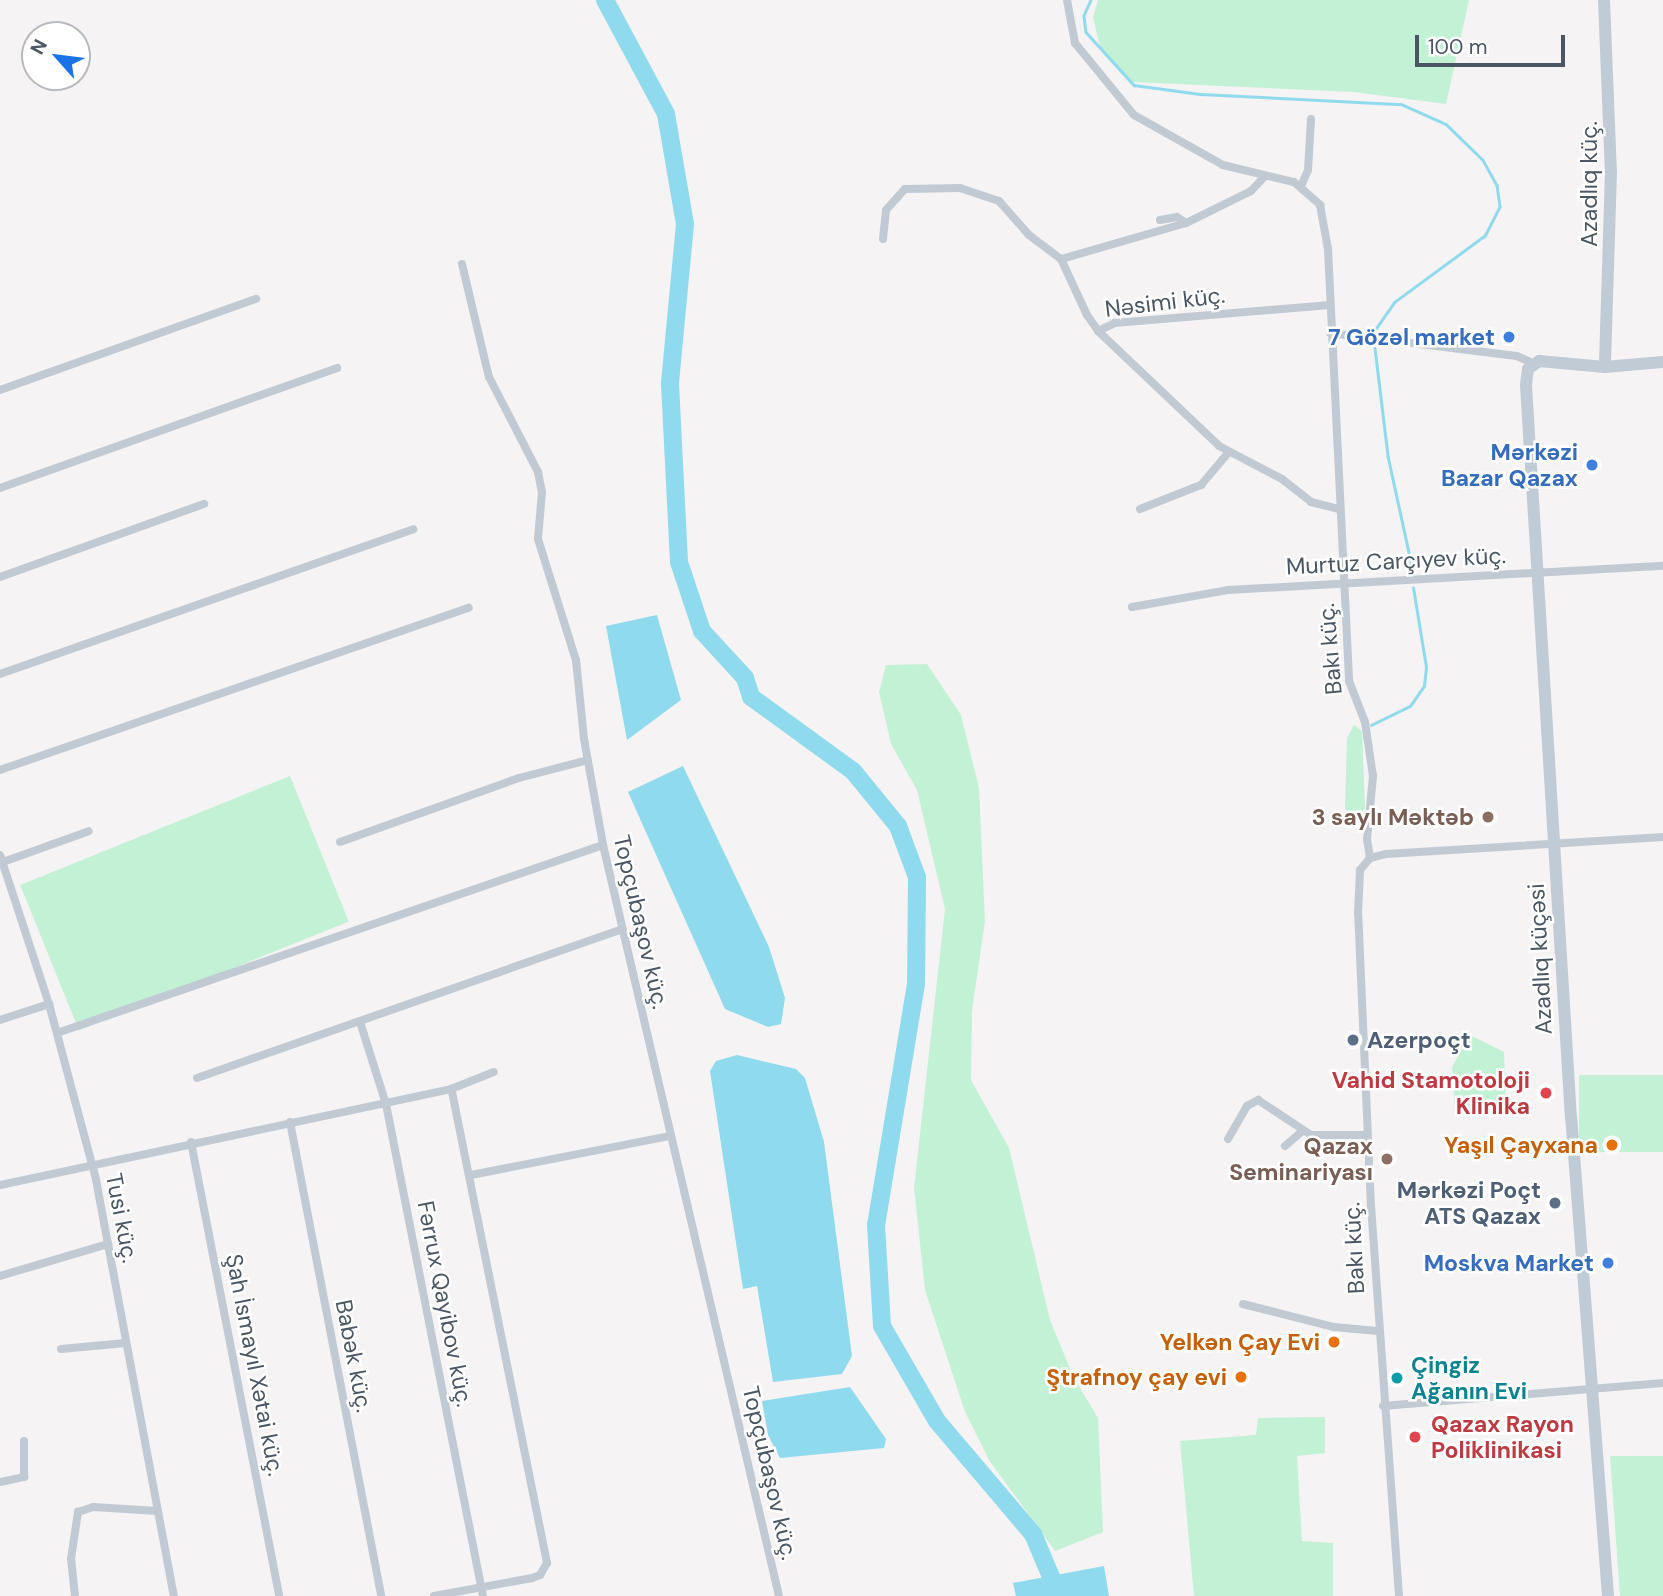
<!DOCTYPE html>
<meta charset="utf-8">
<style>
body{margin:0}
#map{position:relative;width:1663px;height:1596px;overflow:hidden;background:#f5f3f3;font-family:"DM Sans",sans-serif}
div>[style]{position:absolute}
.green>*{inset:0;background:#c3f1d5;transform-origin:0 0}
.water>*{inset:0;background:#90daee}
.stream>*{height:2.5px;margin:-1.25px;padding:0 1.25px;transform-origin:1.25px;border-radius:1.25px;background:#90daee}
.river>*{height:18px;margin:-9px;padding:0 9px;transform-origin:9px;border-radius:9px;background:#90daee}
.street>*{height:8px;margin:-4px;padding:0 4px;transform-origin:4px;border-radius:4px;background:#c1cad2}
.secondary>*{height:12px;margin:-6px;padding:0 6px;transform-origin:6px;border-radius:6px;background:#c1cbd6}
.dots>*{width:19px;height:19px;translate:-50% -50%;box-sizing:border-box;border:4px solid #fff;border-radius:50%}
span{translate:-50% -50%;white-space:nowrap;text-align:center;line-height:1.15;-webkit-text-stroke:5px #fff;paint-order:stroke}
.street-label{font-size:23px;color:#4a5661}
.shop-label{font-size:23px;color:#366cbe;font-weight:700}
.right{translate:-100% -50%;text-align:right}
.education-label{font-size:23px;color:#785e54;font-weight:700}
.service-label{font-size:23px;color:#4e5e75;font-weight:700}
.left{translate:0 -50%;text-align:left}
.health-label{font-size:23px;color:#be3a42;font-weight:700}
.food-label{font-size:23px;color:#c56008;font-weight:700}
.culture-label{font-size:23px;color:#0d838f;font-weight:700}
.north{position:absolute;left:21px;top:21px;width:70px;height:70px;box-sizing:border-box;background:#fff;border:2px solid #b7bbc0;border-radius:50%;rotate:298deg;font-size:19px;font-weight:700;line-height:28px;text-align:center;color:#4a5661}
.north::after{content:'';display:block;margin:auto;width:24px;height:32px;background:#1a73e8;clip-path:polygon(50% 0,100% 100%,50% 72%,0 100%)}
.scale{position:absolute;left:1415px;top:35px;width:150px;height:32px;box-sizing:border-box;border:4px solid #4a5661;border-top:0;padding-left:9px;font-size:21px;line-height:24px;white-space:nowrap;color:#4a5661;-webkit-text-stroke:5px #fff;paint-order:stroke}
</style>
<div id="map">
<div class="green">
<div style="clip-path:polygon(1098px 0,1469px 0,1446px 104px,1354px 92px,1133px 82px,1100px 47px,1093px 17px)"></div>
<div style="clip-path:polygon(927px 664px,961px 715px,979px 788px,985px 921px,972px 1011px,971px 1080px,1009px 1148px,1050px 1320px,1073px 1376px,1098px 1418px,1103px 1532px,1055px 1551px,989px 1460px,965px 1412px,925px 1290px,914px 1188px,945px 909px,917px 790px,891px 744px,879px 692px,886px 665px)"></div>
<div style="clip-path:polygon(1354px 725px,1362px 731px,1365px 809px,1352px 820px,1345px 808px,1347px 738px)"></div>
<div style="left:290px;top:776px;width:157px;height:291px;rotate:68deg"></div>
<div style="clip-path:polygon(1470px 1035px,1504px 1052px,1506px 1106px,1455px 1110px,1452px 1067px)"></div>
<div style="left:1663px;top:1075px;width:77px;height:84px;rotate:90deg"></div>
<div style="clip-path:polygon(1325px 1417px,1325px 1453px,1297px 1456px,1302px 1541px,1333px 1543px,1333px 1596px,1194px 1596px,1180px 1441px,1256px 1435px,1258px 1418px)"></div>
<div style="clip-path:polygon(1610px 1456px,1663px 1456px,1663px 1596px,1620px 1596px)"></div>
</div>
<div class="water">
<div style="clip-path:polygon(657px 615px,681px 700px,627px 740px,606px 626px)"></div>
<div style="clip-path:polygon(683px 766px,769px 947px,785px 998px,781px 1024px,768px 1027px,725px 1009px,628px 792px)"></div>
<div style="clip-path:polygon(737px 1055px,796px 1069px,805px 1078px,824px 1142px,852px 1356px,842px 1374px,773px 1382px,757px 1286px,743px 1289px,710px 1071px,716px 1061px)"></div>
<div style="clip-path:polygon(850px 1387px,886px 1439px,884px 1448px,780px 1458px,768px 1435px,762px 1401px)"></div>
<div style="clip-path:polygon(1104px 1566px,1109px 1596px,1016px 1596px,1013px 1583px)"></div>
</div>
<div class="stream">
<div style="left:1091px;top:0;width:17px;rotate:114deg"></div>
<div style="left:1084px;top:16px;width:16px;rotate:83deg"></div>
<div style="left:1086px;top:32px;width:72px;rotate:47.8deg"></div>
<div style="left:1134px;top:85px;width:68px;rotate:7.7deg"></div>
<div style="left:1201px;top:94px;width:200px;rotate:2.9deg"></div>
<div style="left:1401px;top:104px;width:49px;rotate:24deg"></div>
<div style="left:1446px;top:124px;width:52px;rotate:44.2deg"></div>
<div style="left:1483px;top:160px;width:29px;rotate:61deg"></div>
<div style="left:1497px;top:185px;width:22px;rotate:82deg"></div>
<div style="left:1500px;top:207px;width:33px;rotate:117deg"></div>
<div style="left:1485px;top:236px;width:112px;rotate:143.7deg"></div>
<div style="left:1395px;top:302px;width:33px;rotate:125deg"></div>
<div style="left:1375px;top:348px;width:109px;rotate:83.1deg"></div>
<div style="left:1388px;top:456px;width:118px;rotate:77.7deg"></div>
<div style="left:1371px;top:725px;width:43px;rotate:-26deg"></div>
<div style="left:1410px;top:706px;width:24px;rotate:-55deg"></div>
<div style="left:1424px;top:686px;width:19px;rotate:-84deg"></div>
<div style="left:1426px;top:667px;width:80px;rotate:-99.3deg"></div>
</div>
<div class="river">
<div style="left:605px;top:0;width:129px;rotate:61.8deg"></div>
<div style="left:666px;top:114px;width:112px;rotate:80.2deg"></div>
<div style="left:685px;top:224px;width:161px;rotate:95.4deg"></div>
<div style="left:670px;top:384px;width:178px;rotate:87.1deg"></div>
<div style="left:679px;top:562px;width:73px;rotate:71.6deg"></div>
<div style="left:702px;top:631px;width:64px;rotate:47.5deg"></div>
<div style="left:745px;top:678px;width:20px;rotate:72deg"></div>
<div style="left:751px;top:697px;width:126px;rotate:36deg"></div>
<div style="left:853px;top:771px;width:71px;rotate:50.7deg"></div>
<div style="left:898px;top:826px;width:54px;rotate:69.6deg"></div>
<div style="left:917px;top:877px;width:107px;rotate:90.5deg"></div>
<div style="left:916px;top:984px;width:244px;rotate:99.4deg"></div>
<div style="left:876px;top:1225px;width:101px;rotate:86.6deg"></div>
<div style="left:882px;top:1326px;width:110px;rotate:59.9deg"></div>
<div style="left:937px;top:1421px;width:148px;rotate:49.7deg"></div>
<div style="left:1033px;top:1534px;width:67px;rotate:67.2deg"></div>
</div>
<div class="street">
<div style="left:1067px;top:0;width:44px;rotate:79.5deg"></div>
<div style="left:1075px;top:43px;width:93px;rotate:50.7deg"></div>
<div style="left:1134px;top:115px;width:102px;rotate:29.3deg"></div>
<div style="left:1223px;top:165px;width:73px;rotate:13.5deg"></div>
<div style="left:1294px;top:182px;width:35px;rotate:41deg"></div>
<div style="left:1320px;top:205px;width:45px;rotate:79.7deg"></div>
<div style="left:1328px;top:249px;width:433px;rotate:87.2deg"></div>
<div style="left:1349px;top:681px;width:44px;rotate:68.7deg"></div>
<div style="left:1365px;top:722px;width:55px;rotate:81.6deg"></div>
<div style="left:1373px;top:776px;width:63px;rotate:95.4deg"></div>
<div style="left:1367px;top:839px;width:19px;rotate:81deg"></div>
<div style="left:1265px;top:176px;width:21px;rotate:133deg"></div>
<div style="left:1251px;top:191px;width:72px;rotate:153.8deg"></div>
<div style="left:1186px;top:223px;width:130px;rotate:163.9deg"></div>
<div style="left:1061px;top:259px;width:62px;rotate:65.1deg"></div>
<div style="left:1087px;top:315px;width:19px;rotate:55deg"></div>
<div style="left:1098px;top:331px;width:19px;rotate:-25deg"></div>
<div style="left:1115px;top:323px;width:216px;rotate:-4.8deg"></div>
<div style="left:1301px;top:186px;width:17px;rotate:-66deg"></div>
<div style="left:1308px;top:170px;width:51px;rotate:-86.6deg"></div>
<div style="left:1160px;top:220px;width:17px;rotate:-10deg"></div>
<div style="left:1177px;top:217px;width:11px;rotate:34deg"></div>
<div style="left:883px;top:239px;width:29px;rotate:-84deg"></div>
<div style="left:886px;top:210px;width:28px;rotate:-48deg"></div>
<div style="left:905px;top:189px;width:55px;rotate:-1deg"></div>
<div style="left:960px;top:188px;width:41px;rotate:18.4deg"></div>
<div style="left:999px;top:201px;width:45px;rotate:48.6deg"></div>
<div style="left:1029px;top:235px;width:40px;rotate:37deg"></div>
<div style="left:462px;top:264px;width:116px;rotate:76.6deg"></div>
<div style="left:489px;top:377px;width:107px;rotate:62.7deg"></div>
<div style="left:538px;top:472px;width:20px;rotate:79deg"></div>
<div style="left:542px;top:492px;width:47px;rotate:94.9deg"></div>
<div style="left:538px;top:539px;width:127px;rotate:72.6deg"></div>
<div style="left:576px;top:660px;width:79px;rotate:84.2deg"></div>
<div style="left:584px;top:739px;width:108px;rotate:79.8deg"></div>
<div style="left:603px;top:845px;width:771px;rotate:76.81deg"></div>
<div style="left:1098px;top:331px;width:167px;rotate:43.5deg"></div>
<div style="left:1219px;top:446px;width:71px;rotate:27.6deg"></div>
<div style="left:1282px;top:479px;width:37px;rotate:38deg"></div>
<div style="left:1311px;top:502px;width:29px;rotate:14deg"></div>
<div style="left:1330px;top:333px;width:188px;rotate:7deg"></div>
<div style="left:1517px;top:356px;width:17px;rotate:24deg"></div>
<div style="left:0;top:390px;width:272px;rotate:-19.6deg"></div>
<div style="left:0;top:488px;width:358px;rotate:-19.6deg"></div>
<div style="left:1140px;top:509px;width:66px;rotate:-21.5deg"></div>
<div style="left:1201px;top:485px;width:43px;rotate:-49.7deg"></div>
<div style="left:0;top:577px;width:217px;rotate:-19.7deg"></div>
<div style="left:1132px;top:607px;width:97px;rotate:-10deg"></div>
<div style="left:1228px;top:590px;width:436px;rotate:-3.2deg"></div>
<div style="left:0;top:674px;width:438px;rotate:-19.3deg"></div>
<div style="left:0;top:770px;width:496px;rotate:-19.1deg"></div>
<div style="left:340px;top:842px;width:190px;rotate:-19.7deg"></div>
<div style="left:519px;top:778px;width:71px;rotate:-14.6deg"></div>
<div style="left:0;top:855px;width:157px;rotate:71.8deg"></div>
<div style="left:49px;top:1004px;width:182px;rotate:75deg"></div>
<div style="left:96px;top:1180px;width:423px;rotate:79.4deg"></div>
<div style="left:3px;top:862px;width:91px;rotate:-19.8deg"></div>
<div style="left:0;top:1020px;width:52px;rotate:-18.1deg"></div>
<div style="left:360px;top:1022px;width:86px;rotate:72.4deg"></div>
<div style="left:386px;top:1104px;width:501px;rotate:78.85deg"></div>
<div style="left:57px;top:1033px;width:577px;rotate:-19deg"></div>
<div style="left:197px;top:1078px;width:451px;rotate:-19.3deg"></div>
<div style="left:290px;top:1122px;width:483px;rotate:79.1deg"></div>
<div style="left:1228px;top:1139px;width:38px;rotate:-60deg"></div>
<div style="left:1247px;top:1106px;width:13px;rotate:-29deg"></div>
<div style="left:1258px;top:1100px;width:64px;rotate:33.4deg"></div>
<div style="left:1311px;top:1135px;width:56px"></div>
<div style="left:191px;top:1142px;width:462px;rotate:79deg"></div>
<div style="left:1285px;top:1146px;width:23px;rotate:-41deg"></div>
<div style="left:471px;top:1175px;width:203px;rotate:-11.1deg"></div>
<div style="left:0;top:1185px;width:461px;rotate:-12deg"></div>
<div style="left:451px;top:1089px;width:46px;rotate:-21.6deg"></div>
<div style="left:0;top:1276px;width:113px;rotate:-16.5deg"></div>
<div style="left:1243px;top:1304px;width:94px;rotate:14.2deg"></div>
<div style="left:1334px;top:1327px;width:44px;rotate:5.2deg"></div>
<div style="left:61px;top:1349px;width:65px;rotate:-5.3deg"></div>
<div style="left:1383px;top:1406px;width:281px;rotate:-4.7deg"></div>
<div style="left:0;top:1482px;width:25px;rotate:-12deg"></div>
<div style="left:24px;top:1477px;width:36px;rotate:-90deg"></div>
<div style="left:75px;top:1596px;width:37px;rotate:-96deg"></div>
<div style="left:71px;top:1559px;width:48px;rotate:-81.5deg"></div>
<div style="left:78px;top:1512px;width:16px;rotate:-18deg"></div>
<div style="left:93px;top:1507px;width:65px;rotate:3.5deg"></div>
<div style="left:434px;top:1596px;width:100px;rotate:-10.4deg"></div>
<div style="left:532px;top:1578px;width:9px;rotate:-21deg"></div>
<div style="left:540px;top:1575px;width:14px;rotate:-60deg"></div>
<div style="left:547px;top:1563px;width:484px;rotate:-101.4deg"></div>
<div style="left:1399px;top:1596px;width:390px;rotate:-94.1deg"></div>
<div style="left:1371px;top:1207px;width:293px;rotate:-92.5deg"></div>
<div style="left:1358px;top:914px;width:44px;rotate:-87.4deg"></div>
<div style="left:1360px;top:870px;width:16px;rotate:-50deg"></div>
<div style="left:1370px;top:858px;width:16px;rotate:-14deg"></div>
<div style="left:1386px;top:854px;width:278px;rotate:-3.5deg"></div>
</div>
<div class="secondary">
<div style="left:1604px;top:0;width:172px;rotate:87.7deg"></div>
<div style="left:1611px;top:172px;width:195px;rotate:91.8deg"></div>
<div style="left:1608px;top:1596px;width:478px;rotate:-94.4deg"></div>
<div style="left:1571px;top:1119px;width:735px;rotate:-93.51deg"></div>
<div style="left:1526px;top:385px;width:16px;rotate:-83deg"></div>
<div style="left:1528px;top:369px;width:14px;rotate:-36deg"></div>
<div style="left:1539px;top:361px;width:66px;rotate:5.2deg"></div>
<div style="left:1605px;top:367px;width:58px;rotate:-4.9deg"></div>
</div>
<div class="dots">
<div style="left:1509px;top:337px;background:#3f7fe0"></div>
<div style="left:1592px;top:465px;background:#3f7fe0"></div>
<div style="left:1488px;top:817px;background:#8d6e63"></div>
<div style="left:1353px;top:1040px;background:#5c6f8a"></div>
<div style="left:1546px;top:1093px;background:#e0444e"></div>
<div style="left:1612px;top:1145px;background:#e8710a"></div>
<div style="left:1387px;top:1159px;background:#8d6e63"></div>
<div style="left:1555px;top:1203px;background:#5c6f8a"></div>
<div style="left:1608px;top:1263px;background:#3f7fe0"></div>
<div style="left:1334px;top:1342px;background:#e8710a"></div>
<div style="left:1241px;top:1377px;background:#e8710a"></div>
<div style="left:1397px;top:1378px;background:#0f9aa8"></div>
<div style="left:1415px;top:1437px;background:#e0444e"></div>
</div>
<div class="street-label">
<span style="left:1589px;top:184px;rotate:-90deg">Azadlıq küç.</span>
<span style="left:1165px;top:302px;rotate:-7deg">Nəsimi küç.</span>
<span style="left:1396px;top:561px;rotate:-3deg">Murtuz Carçıyev küç.</span>
<span style="left:1330px;top:649px;rotate:-95deg">Bakı küç.</span>
<span style="left:641px;top:922px;rotate:77deg">Topçubaşov küç.</span>
<span style="left:1540px;top:959px;rotate:-93deg">Azadlıq küçəsi</span>
<span style="left:122px;top:1218px;rotate:79deg">Tusi küç.</span>
<span style="left:1354px;top:1248px;rotate:-93deg">Bakı küç.</span>
<span style="left:445px;top:1304px;rotate:79deg">Fərrux Qayibov küç.</span>
<span style="left:354px;top:1356px;rotate:79deg">Babək küç.</span>
<span style="left:255px;top:1365px;rotate:79deg">Şah İsmayıl Xətai küç.</span>
<span style="left:770px;top:1473px;rotate:77deg">Topçubaşov küç.</span>
</div>
<div class="shop-label">
<span class="right" style="left:1495px;top:337px">7 Gözəl market</span>
<span class="right" style="left:1578px;top:465px">Mərkəzi<br>Bazar Qazax</span>
<span class="right" style="left:1594px;top:1263px">Moskva Market</span>
</div>
<div class="education-label">
<span class="right" style="left:1474px;top:817px">3 saylı Məktəb</span>
<span class="right" style="left:1373px;top:1159px">Qazax<br>Seminariyası</span>
</div>
<div class="service-label">
<span class="left" style="left:1367px;top:1040px">Azerpoçt</span>
<span class="right" style="left:1541px;top:1203px">Mərkəzi Poçt<br>ATS Qazax</span>
</div>
<div class="health-label">
<span class="right" style="left:1530px;top:1093px">Vahid Stamotoloji<br>Klinika</span>
<span class="left" style="left:1431px;top:1437px">Qazax Rayon<br>Poliklinikasi</span>
</div>
<div class="food-label">
<span class="right" style="left:1598px;top:1145px">Yaşıl Çayxana</span>
<span class="right" style="left:1320px;top:1342px">Yelkən Çay Evi</span>
<span class="right" style="left:1227px;top:1377px">Ştrafnoy çay evi</span>
</div>
<div class="culture-label">
<span class="left" style="left:1411px;top:1378px">Çingiz<br>Ağanın Evi</span>
</div>
<div class="north">N</div>
<div class="scale">100 m</div>
</div>
